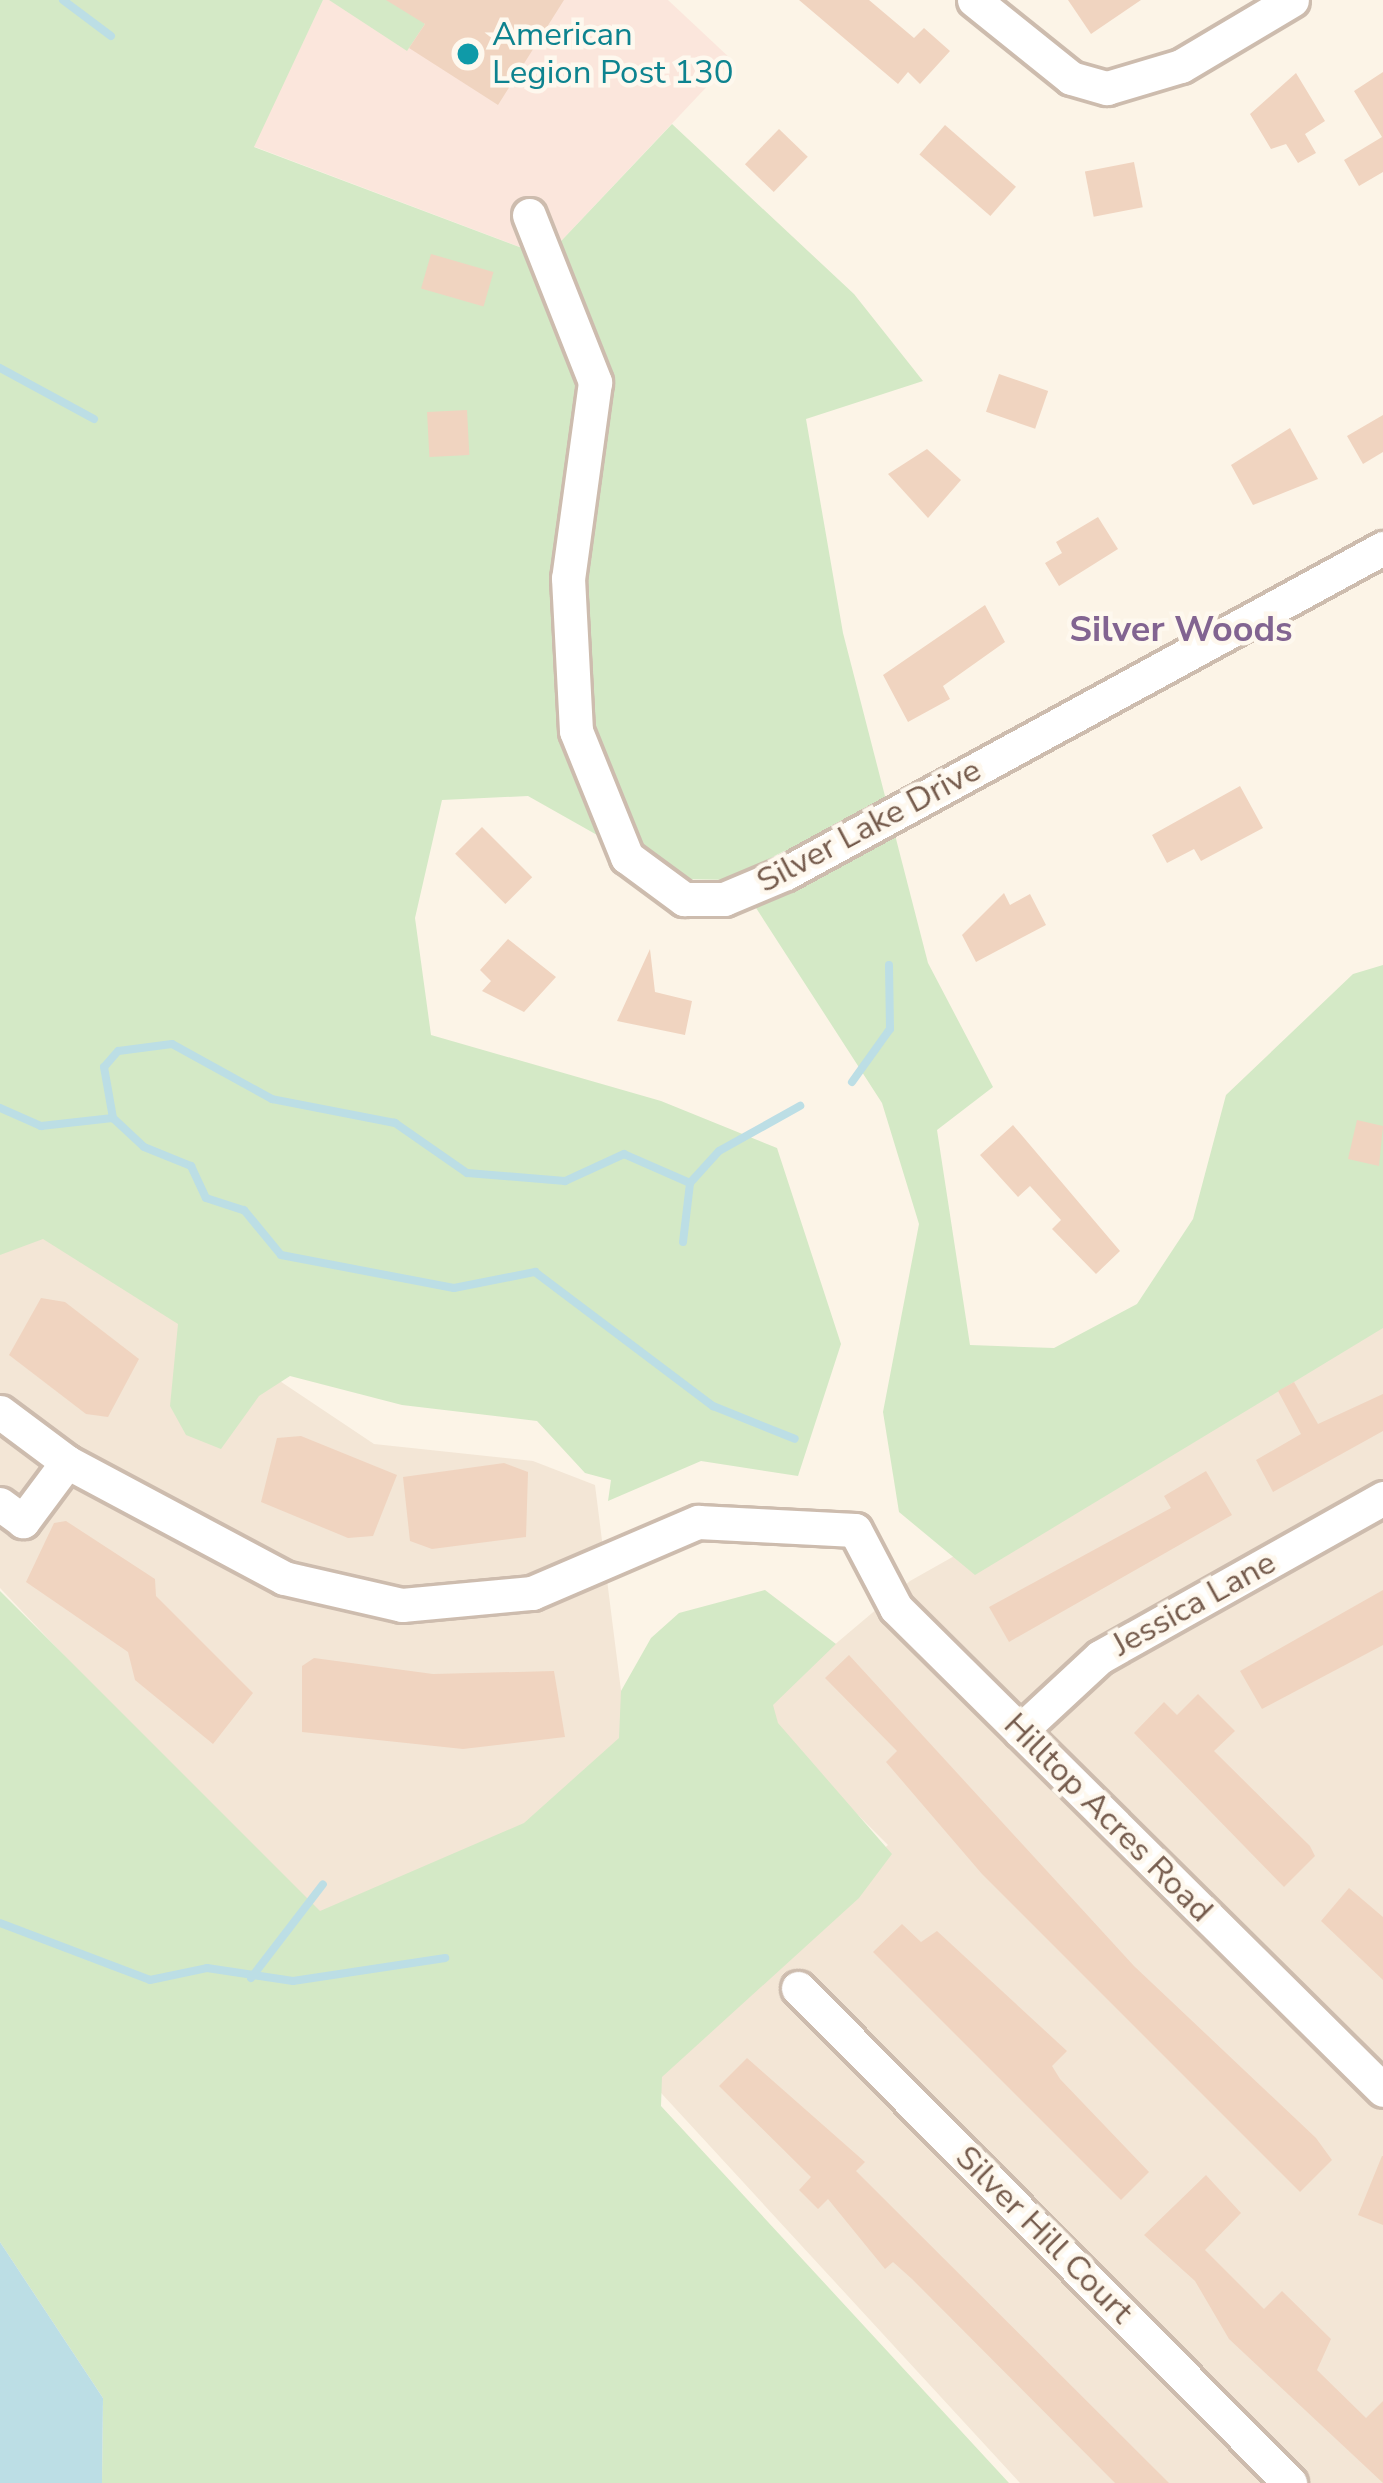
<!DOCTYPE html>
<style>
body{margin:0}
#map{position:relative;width:1383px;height:2483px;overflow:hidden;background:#fcf4e7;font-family:"Nunito Sans",sans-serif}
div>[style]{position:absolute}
.residential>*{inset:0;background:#f3e6d6}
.commercial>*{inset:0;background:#fbe6dc}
.green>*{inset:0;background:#d4e9c6}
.water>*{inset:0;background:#bcdee5}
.stream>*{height:8px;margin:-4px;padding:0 4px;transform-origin:4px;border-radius:4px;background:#bcdee5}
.building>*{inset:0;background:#f0d4c0;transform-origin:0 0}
.roads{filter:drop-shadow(3px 0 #cdbcae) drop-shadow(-3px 0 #cdbcae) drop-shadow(0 3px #cdbcae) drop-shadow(0 -3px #cdbcae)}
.minor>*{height:33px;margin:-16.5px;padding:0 16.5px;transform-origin:16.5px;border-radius:16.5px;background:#fff}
.dots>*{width:33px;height:33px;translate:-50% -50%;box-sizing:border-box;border:6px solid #fef8ee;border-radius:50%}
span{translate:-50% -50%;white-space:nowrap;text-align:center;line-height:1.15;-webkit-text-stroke:9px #fef8ee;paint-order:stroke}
.culture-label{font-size:33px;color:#0d838f}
.left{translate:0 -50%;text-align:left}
.street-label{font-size:33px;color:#755b4c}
.neighbourhood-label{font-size:36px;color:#826491;font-weight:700}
</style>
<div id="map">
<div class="residential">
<div style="clip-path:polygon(48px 1226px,374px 1444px,533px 1461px,595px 1485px,627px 1738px,527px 1833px,316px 1921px,0 1588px,0 1243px)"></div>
<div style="clip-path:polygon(1383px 1314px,1383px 2483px,1020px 2483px,639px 2069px,888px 1845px,755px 1712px,910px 1581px)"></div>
</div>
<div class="commercial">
<div style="clip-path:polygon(323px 0,668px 0,732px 60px,546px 257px,253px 146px)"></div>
</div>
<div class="green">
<div style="clip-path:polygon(0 0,323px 0,254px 147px,546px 257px,672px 124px,854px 294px,923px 381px,806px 419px,843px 633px,928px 963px,993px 1087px,937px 1130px,970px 1345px,1054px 1348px,1137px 1304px,1193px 1219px,1226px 1095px,1353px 974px,1383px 965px,1383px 1328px,975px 1575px,899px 1512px,883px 1412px,919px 1224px,882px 1103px,738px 880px,675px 879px,528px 796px,442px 800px,415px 918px,431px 1035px,661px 1101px,777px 1148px,841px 1344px,798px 1476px,701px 1461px,608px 1501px,611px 1480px,585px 1473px,537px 1421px,402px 1405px,290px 1376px,259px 1396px,221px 1449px,186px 1435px,170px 1406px,178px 1324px,43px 1239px,0 1255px)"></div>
<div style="clip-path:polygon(329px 0,399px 0,425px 24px,407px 51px)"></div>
<div style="clip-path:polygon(765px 1590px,836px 1644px,773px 1705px,778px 1723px,892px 1854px,859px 1898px,662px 2077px,661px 2106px,1009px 2483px,102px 2483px,103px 2398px,0 2242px,0 1591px,320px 1911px,524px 1823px,619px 1738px,621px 1691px,651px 1638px,679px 1613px)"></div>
</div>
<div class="water">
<div style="clip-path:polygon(0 2242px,103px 2398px,102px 2483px,0 2483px)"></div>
</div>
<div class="stream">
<div style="left:63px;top:0;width:60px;rotate:36.9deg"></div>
<div style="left:0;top:368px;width:107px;rotate:28.5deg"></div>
<div style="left:852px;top:1082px;width:65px;rotate:-54.4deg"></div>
<div style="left:890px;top:1029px;width:64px;rotate:-90.9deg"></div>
<div style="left:0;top:1108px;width:45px;rotate:23.7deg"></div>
<div style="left:41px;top:1126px;width:72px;rotate:-6.3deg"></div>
<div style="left:690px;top:1183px;width:72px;rotate:-156.3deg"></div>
<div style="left:624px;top:1154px;width:65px;rotate:155.4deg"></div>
<div style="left:565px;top:1181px;width:98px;rotate:-175.3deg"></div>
<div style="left:467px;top:1173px;width:88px;rotate:-145.2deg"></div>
<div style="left:395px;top:1123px;width:125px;rotate:-169deg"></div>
<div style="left:272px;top:1099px;width:114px;rotate:-151.2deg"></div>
<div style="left:172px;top:1044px;width:54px;rotate:172.6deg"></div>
<div style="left:118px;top:1051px;width:21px;rotate:131deg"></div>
<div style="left:104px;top:1067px;width:52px;rotate:80deg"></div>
<div style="left:113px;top:1118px;width:42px;rotate:43.1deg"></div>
<div style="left:144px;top:1147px;width:51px;rotate:22deg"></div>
<div style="left:191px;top:1166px;width:35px;rotate:65deg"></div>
<div style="left:206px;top:1198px;width:40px;rotate:18deg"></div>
<div style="left:244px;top:1210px;width:58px;rotate:50.6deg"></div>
<div style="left:281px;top:1255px;width:176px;rotate:10.8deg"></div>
<div style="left:454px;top:1288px;width:83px;rotate:-11.2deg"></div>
<div style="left:535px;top:1272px;width:223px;rotate:37deg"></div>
<div style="left:713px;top:1406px;width:88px;rotate:21.9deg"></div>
<div style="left:690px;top:1183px;width:43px;rotate:-47.8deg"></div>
<div style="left:719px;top:1151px;width:93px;rotate:-29.1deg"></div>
<div style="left:683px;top:1242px;width:59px;rotate:-83.2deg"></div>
<div style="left:0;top:1923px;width:160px;rotate:20.8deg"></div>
<div style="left:150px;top:1980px;width:58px;rotate:-11.9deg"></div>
<div style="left:207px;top:1968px;width:87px;rotate:8.6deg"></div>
<div style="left:293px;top:1981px;width:154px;rotate:-8.6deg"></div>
<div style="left:251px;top:1978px;width:118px;rotate:-52.5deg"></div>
</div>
<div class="building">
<div style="clip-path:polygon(386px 0,564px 0,498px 105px,409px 48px,425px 24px)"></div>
<div style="clip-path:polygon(799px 0,869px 0,914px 38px,924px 28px,950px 51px,920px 84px,908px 72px,898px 84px)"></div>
<div style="clip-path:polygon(1068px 0,1141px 0,1091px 34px)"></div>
<div style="clip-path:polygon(1383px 72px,1383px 172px,1359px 186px,1344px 160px,1382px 137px,1354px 91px)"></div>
<div style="clip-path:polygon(1296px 73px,1325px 121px,1305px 134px,1316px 153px,1298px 163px,1286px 144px,1271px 149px,1250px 114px)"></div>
<div style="left:945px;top:125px;width:94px;height:39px;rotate:41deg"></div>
<div style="left:779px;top:129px;width:40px;height:49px;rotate:44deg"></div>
<div style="left:1134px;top:162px;width:46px;height:50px;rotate:79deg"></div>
<div style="left:431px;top:254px;width:65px;height:36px;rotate:16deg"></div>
<div style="left:999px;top:374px;width:52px;height:40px;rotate:19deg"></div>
<div style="left:467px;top:410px;width:45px;height:40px;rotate:87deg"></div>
<div style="clip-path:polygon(1383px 415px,1383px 452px,1363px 464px,1347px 436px)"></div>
<div style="clip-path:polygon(1290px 428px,1318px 479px,1253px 505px,1231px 465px)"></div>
<div style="clip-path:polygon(927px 449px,961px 480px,928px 518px,888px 474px)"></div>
<div style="clip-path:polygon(1098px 517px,1118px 549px,1059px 586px,1045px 563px,1062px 553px,1056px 542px)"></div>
<div style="clip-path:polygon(985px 605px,1005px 642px,943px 686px,950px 699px,908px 722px,883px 675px)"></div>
<div style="clip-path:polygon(1240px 786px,1263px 828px,1201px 861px,1194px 849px,1167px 863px,1152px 835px)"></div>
<div style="left:482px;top:827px;width:71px;height:38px;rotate:45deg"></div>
<div style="clip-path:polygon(1004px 893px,1010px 905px,1030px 894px,1046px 925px,976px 962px,962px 935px)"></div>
<div style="clip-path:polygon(508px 939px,556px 977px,524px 1012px,482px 991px,491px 981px,480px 970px)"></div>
<div style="clip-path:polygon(650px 949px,655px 992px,692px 1001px,685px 1035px,617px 1021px)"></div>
<div style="clip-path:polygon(1357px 1120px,1383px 1126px,1379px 1166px,1348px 1159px)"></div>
<div style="clip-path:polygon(1013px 1125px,1120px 1251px,1096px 1274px,1052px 1229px,1061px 1220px,1030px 1186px,1018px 1197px,980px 1155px)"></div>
<div style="clip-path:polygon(41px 1298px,65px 1302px,139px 1359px,108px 1417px,86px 1414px,9px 1355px)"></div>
<div style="clip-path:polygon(1294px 1382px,1318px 1424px,1383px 1394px,1383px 1431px,1273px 1492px,1256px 1460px,1301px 1434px,1278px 1391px)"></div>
<div style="clip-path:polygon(301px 1436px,397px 1475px,373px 1536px,348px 1538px,261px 1502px,277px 1438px)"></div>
<div style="clip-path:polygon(504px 1463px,528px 1472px,526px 1537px,432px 1549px,410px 1541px,403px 1477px)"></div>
<div style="clip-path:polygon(1206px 1471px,1232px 1515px,1009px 1642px,989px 1607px,1171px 1508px,1164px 1496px)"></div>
<div style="clip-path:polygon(66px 1521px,155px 1579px,156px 1596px,253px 1693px,213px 1744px,135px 1680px,128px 1652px,26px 1582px,54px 1523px)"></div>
<div style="clip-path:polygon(1383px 1590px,1383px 1645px,1262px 1709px,1240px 1671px)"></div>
<div style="clip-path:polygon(849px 1655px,1134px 1966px,1316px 2138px,1332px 2160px,1300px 2192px,982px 1874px,886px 1762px,897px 1751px,825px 1678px)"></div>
<div style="clip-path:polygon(314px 1658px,433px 1674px,554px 1671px,565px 1737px,463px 1749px,302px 1732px,302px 1666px)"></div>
<div style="clip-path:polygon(1198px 1694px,1235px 1731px,1214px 1751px,1310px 1846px,1315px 1856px,1284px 1887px,1134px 1733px,1164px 1702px,1177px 1715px)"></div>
<div style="clip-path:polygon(1349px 1888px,1383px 1917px,1383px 1980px,1321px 1921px)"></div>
<div style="clip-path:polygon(902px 1924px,921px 1942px,937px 1931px,1067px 2051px,1052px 2066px,1060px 2079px,1149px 2172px,1121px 2200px,873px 1952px)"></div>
<div style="clip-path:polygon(747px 2058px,865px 2162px,856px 2171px,1169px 2483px,1115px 2483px,912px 2279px,893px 2262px,885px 2269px,828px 2199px,818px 2209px,799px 2190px,811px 2177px,719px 2086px)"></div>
<div style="clip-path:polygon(1382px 2156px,1383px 2156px,1383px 2225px,1358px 2215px)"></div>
<div style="clip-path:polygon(1206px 2175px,1241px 2213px,1205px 2250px,1264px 2309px,1282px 2291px,1331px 2339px,1317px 2370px,1366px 2418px,1383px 2401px,1383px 2483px,1229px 2339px,1195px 2281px,1144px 2235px)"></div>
</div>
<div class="roads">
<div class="minor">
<div style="left:974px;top:0;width:124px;rotate:38.8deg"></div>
<div style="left:1071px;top:78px;width:37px;rotate:16deg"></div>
<div style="left:1107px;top:88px;width:77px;rotate:-16.6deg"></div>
<div style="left:1181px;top:66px;width:129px;rotate:-30.7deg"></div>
<div style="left:529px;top:215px;width:180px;rotate:68.4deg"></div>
<div style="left:595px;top:382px;width:198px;rotate:97.8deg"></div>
<div style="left:568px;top:578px;width:153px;rotate:87deg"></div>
<div style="left:576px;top:731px;width:136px;rotate:68deg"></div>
<div style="left:627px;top:857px;width:71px;rotate:36.4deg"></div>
<div style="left:684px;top:899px;width:40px"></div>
<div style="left:724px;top:899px;width:67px;rotate:-22.8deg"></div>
<div style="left:786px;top:873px;width:680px;rotate:-28.56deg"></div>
<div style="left:0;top:1412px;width:84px;rotate:36.7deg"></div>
<div style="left:67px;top:1462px;width:74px;rotate:126.7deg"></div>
<div style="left:23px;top:1521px;width:29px;rotate:-144deg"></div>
<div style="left:67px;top:1462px;width:246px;rotate:28.1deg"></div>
<div style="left:284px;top:1578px;width:121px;rotate:12.9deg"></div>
<div style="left:402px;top:1605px;width:131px;rotate:-5.3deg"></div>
<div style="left:532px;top:1593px;width:181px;rotate:-23.2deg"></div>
<div style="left:698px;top:1522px;width:157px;rotate:2.9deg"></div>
<div style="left:855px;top:1530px;width:88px;rotate:62.3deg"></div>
<div style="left:896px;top:1608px;width:685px;rotate:44.7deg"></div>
<div style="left:1020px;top:1731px;width:109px;rotate:-42.8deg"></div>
<div style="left:1100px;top:1657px;width:325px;rotate:-29.3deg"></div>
<div style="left:798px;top:1988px;width:698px;rotate:45.17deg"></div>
</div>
</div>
<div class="dots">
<div style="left:468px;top:54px;background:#0f9aa8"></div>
</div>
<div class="culture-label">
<span class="left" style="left:492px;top:54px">American<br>Legion Post 130</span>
</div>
<div class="street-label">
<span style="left:869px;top:826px;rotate:-28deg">Silver Lake Drive</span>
<span style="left:1194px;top:1604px;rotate:-29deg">Jessica Lane</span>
<span style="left:1108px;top:1818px;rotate:45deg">Hilltop Acres Road</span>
<span style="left:1044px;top:2235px;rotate:45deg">Silver Hill Court</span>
</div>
<div class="neighbourhood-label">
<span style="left:1181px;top:630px">Silver Woods</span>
</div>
</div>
